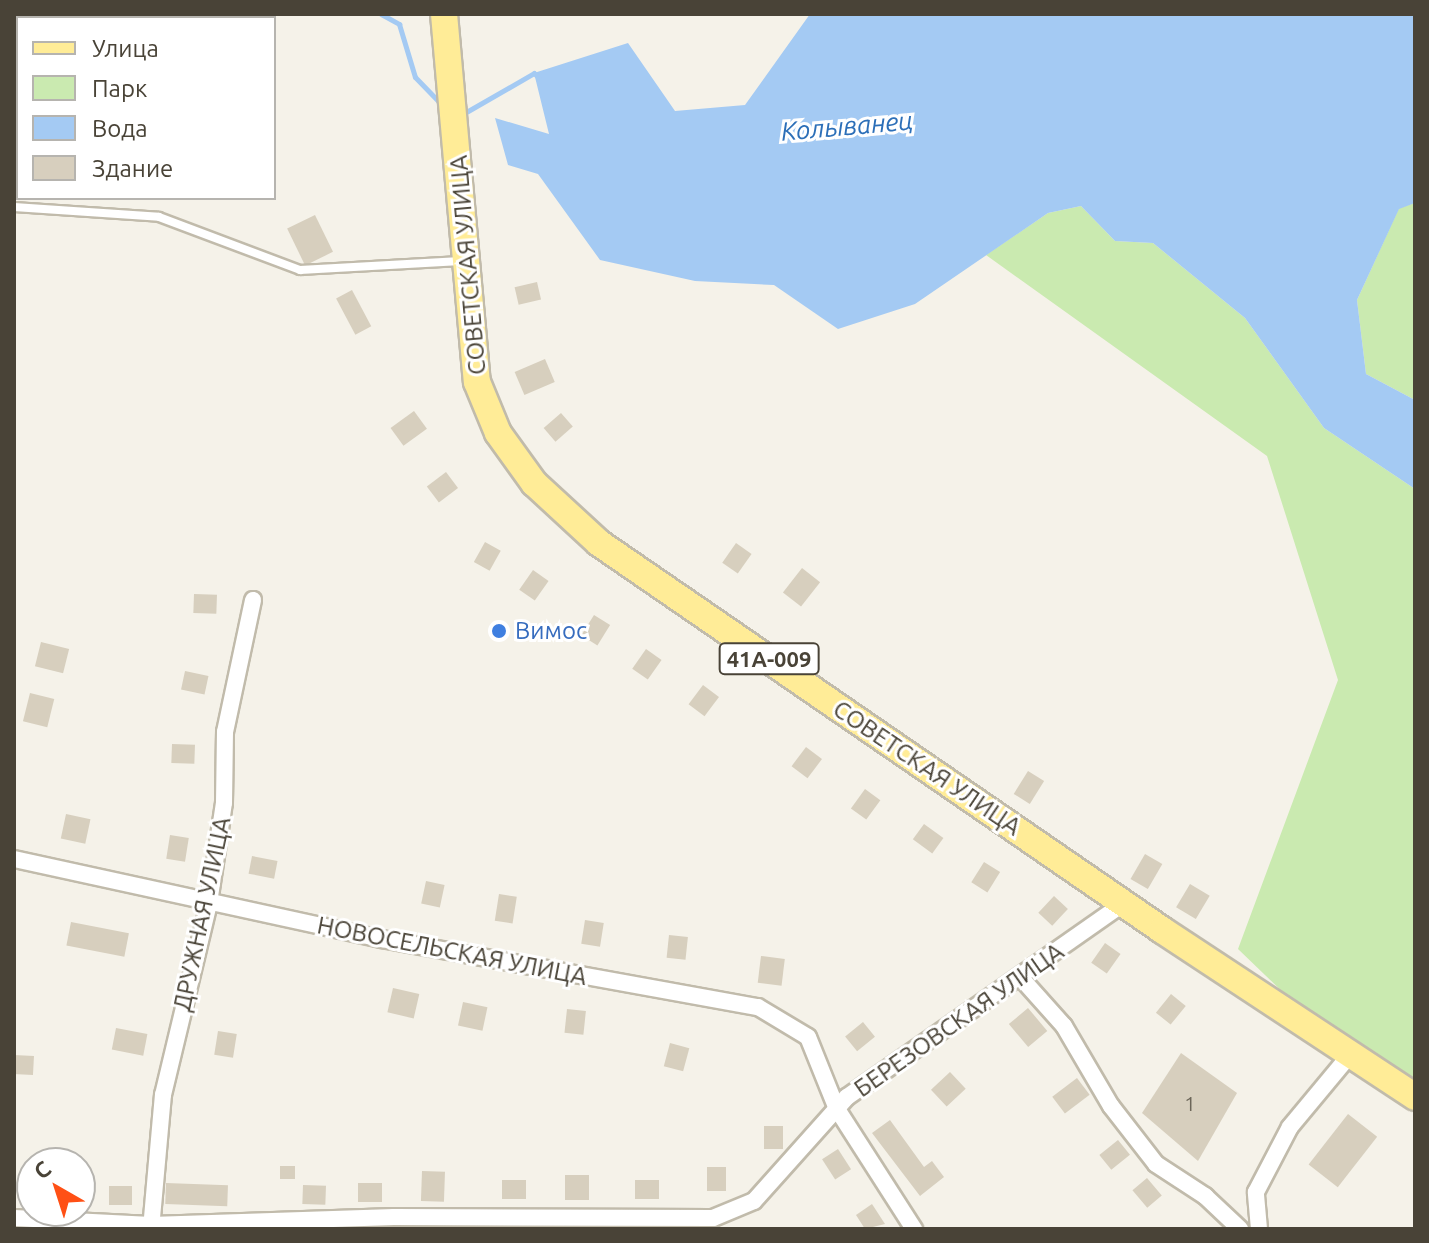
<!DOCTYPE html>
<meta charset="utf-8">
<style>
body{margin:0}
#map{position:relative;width:1429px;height:1243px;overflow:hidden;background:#f5f2e9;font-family:Ubuntu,sans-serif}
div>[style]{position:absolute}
.green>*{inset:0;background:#caeab0}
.water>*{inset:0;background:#a4caf3}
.stream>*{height:5px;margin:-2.5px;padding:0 2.5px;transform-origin:2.5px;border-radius:2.5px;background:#a4caf3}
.building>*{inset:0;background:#d7cfbe;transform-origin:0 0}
.roads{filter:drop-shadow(2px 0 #c1bbab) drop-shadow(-2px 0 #c1bbab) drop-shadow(0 2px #c1bbab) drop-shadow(0 -2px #c1bbab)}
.lane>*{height:8px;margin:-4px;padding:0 4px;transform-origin:4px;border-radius:4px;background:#fff}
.street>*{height:16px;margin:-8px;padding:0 8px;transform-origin:8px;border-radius:8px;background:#fff}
.primary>*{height:26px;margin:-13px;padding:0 13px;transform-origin:13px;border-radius:13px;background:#ffec97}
.dots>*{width:22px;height:22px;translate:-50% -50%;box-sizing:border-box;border:4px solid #fff;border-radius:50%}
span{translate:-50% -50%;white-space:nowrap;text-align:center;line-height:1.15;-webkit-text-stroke:6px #fff;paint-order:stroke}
.number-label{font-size:20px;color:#6c6659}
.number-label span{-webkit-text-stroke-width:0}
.shield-label span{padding:2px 6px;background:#fff;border:2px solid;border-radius:6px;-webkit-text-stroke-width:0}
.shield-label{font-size:22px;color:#494337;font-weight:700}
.street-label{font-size:24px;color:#494337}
.shop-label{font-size:24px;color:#366cbe}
.left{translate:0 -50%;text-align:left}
.water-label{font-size:26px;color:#2c6fb8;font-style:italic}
.frame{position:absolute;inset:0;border:16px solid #494337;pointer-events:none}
.legend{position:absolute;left:16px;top:16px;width:260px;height:184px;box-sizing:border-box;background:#fff;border:2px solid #b6b4af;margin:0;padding:10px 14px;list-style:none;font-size:24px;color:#494337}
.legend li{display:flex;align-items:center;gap:16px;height:40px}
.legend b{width:40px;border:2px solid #b6b4af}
.north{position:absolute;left:16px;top:1147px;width:80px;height:80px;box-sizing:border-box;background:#fff;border:2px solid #b6b4af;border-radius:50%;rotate:321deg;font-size:22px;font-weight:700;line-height:32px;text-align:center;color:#494337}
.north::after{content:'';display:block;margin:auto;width:28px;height:36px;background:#ff5015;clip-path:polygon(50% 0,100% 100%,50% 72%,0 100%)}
</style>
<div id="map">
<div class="green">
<div style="clip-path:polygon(1415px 203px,1415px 400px,1366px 374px,1357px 300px,1399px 208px)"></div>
<div style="clip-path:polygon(1081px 206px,1115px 241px,1153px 243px,1245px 318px,1324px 428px,1415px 489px,1415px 1088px,1349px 1056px,1238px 949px,1338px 680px,1267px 456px,986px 255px,1048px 213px)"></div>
</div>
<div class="water">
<div style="clip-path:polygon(810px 14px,1415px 14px,1415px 203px,1399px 209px,1357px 300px,1366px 374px,1415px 400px,1415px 489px,1324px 428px,1245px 318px,1153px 243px,1115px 241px,1081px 206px,1048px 213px,915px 304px,838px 329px,774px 285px,695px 281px,600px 260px,538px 174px,508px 165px,495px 118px,549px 134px,534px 73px,628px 43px,675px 111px,745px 105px)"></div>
</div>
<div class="stream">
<div style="left:381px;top:14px;width:21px;rotate:29deg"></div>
<div style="left:399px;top:24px;width:55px;rotate:73.2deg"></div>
<div style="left:415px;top:77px;width:39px;rotate:46deg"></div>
<div style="left:461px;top:115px;width:84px;rotate:-29.9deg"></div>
<div style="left:534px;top:73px;width:6px;rotate:45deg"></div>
</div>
<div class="building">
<div style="left:315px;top:215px;width:41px;height:31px;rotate:64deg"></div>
<div style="left:537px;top:282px;width:18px;height:23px;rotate:77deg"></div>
<div style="left:352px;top:290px;width:41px;height:18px;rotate:62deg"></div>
<div style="left:545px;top:359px;width:25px;height:33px;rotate:67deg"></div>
<div style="left:414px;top:411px;width:22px;height:29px;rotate:54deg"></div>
<div style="left:561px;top:413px;width:18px;height:23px;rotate:49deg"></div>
<div style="left:446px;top:472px;width:20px;height:24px;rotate:53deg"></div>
<div style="left:485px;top:542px;width:18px;height:23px;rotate:29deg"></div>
<div style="left:736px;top:543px;width:19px;height:24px;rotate:35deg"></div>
<div style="left:802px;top:568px;width:23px;height:31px;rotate:38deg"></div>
<div style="left:533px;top:570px;width:19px;height:24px;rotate:35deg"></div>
<div style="left:194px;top:594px;width:23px;height:19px;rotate:2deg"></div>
<div style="left:594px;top:615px;width:19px;height:24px;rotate:32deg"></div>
<div style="left:41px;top:642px;width:29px;height:25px;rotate:14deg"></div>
<div style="left:646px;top:649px;width:19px;height:24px;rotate:35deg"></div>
<div style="left:185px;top:671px;width:24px;height:19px;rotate:12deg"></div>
<div style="left:703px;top:685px;width:20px;height:24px;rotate:37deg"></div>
<div style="left:30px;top:693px;width:25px;height:29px;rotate:14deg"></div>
<div style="left:172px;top:744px;width:23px;height:19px;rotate:2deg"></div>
<div style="left:806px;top:747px;width:20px;height:24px;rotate:37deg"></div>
<div style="left:1028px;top:771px;width:19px;height:27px;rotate:32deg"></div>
<div style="left:865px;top:789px;width:19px;height:24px;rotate:36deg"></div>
<div style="left:66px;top:814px;width:25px;height:25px;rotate:12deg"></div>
<div style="left:924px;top:824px;width:24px;height:19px;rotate:36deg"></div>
<div style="left:170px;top:835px;width:19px;height:24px;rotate:9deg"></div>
<div style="left:1145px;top:854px;width:20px;height:29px;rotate:30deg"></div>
<div style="left:252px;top:856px;width:26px;height:18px;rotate:11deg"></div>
<div style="left:984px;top:862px;width:19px;height:24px;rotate:32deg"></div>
<div style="left:426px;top:881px;width:19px;height:23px;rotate:12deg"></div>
<div style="left:1190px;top:884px;width:23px;height:27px;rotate:31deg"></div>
<div style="left:499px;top:894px;width:18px;height:27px;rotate:9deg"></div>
<div style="left:1054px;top:896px;width:19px;height:23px;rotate:43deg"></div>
<div style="left:585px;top:920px;width:19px;height:24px;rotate:9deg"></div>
<div style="left:71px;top:922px;width:59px;height:24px;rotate:11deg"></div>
<div style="left:669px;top:935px;width:19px;height:23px;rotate:6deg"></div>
<div style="left:1105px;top:943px;width:19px;height:24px;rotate:35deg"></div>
<div style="left:761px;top:956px;width:24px;height:27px;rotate:7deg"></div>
<div style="left:393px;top:988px;width:27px;height:25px;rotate:13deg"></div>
<div style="left:1171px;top:994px;width:19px;height:24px;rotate:39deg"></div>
<div style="left:463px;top:1002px;width:25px;height:24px;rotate:12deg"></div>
<div style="left:1028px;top:1008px;width:30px;height:25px;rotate:50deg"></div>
<div style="left:567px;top:1009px;width:19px;height:24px;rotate:6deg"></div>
<div style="left:863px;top:1022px;width:19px;height:23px;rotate:51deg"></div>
<div style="left:116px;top:1028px;width:32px;height:22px;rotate:11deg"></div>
<div style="left:218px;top:1031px;width:19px;height:24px;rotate:9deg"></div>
<div style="left:670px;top:1043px;width:20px;height:24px;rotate:15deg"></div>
<div style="clip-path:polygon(1181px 1053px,1237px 1093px,1198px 1161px,1142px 1113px)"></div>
<div style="left:14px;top:1055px;width:20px;height:19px;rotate:3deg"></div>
<div style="left:950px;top:1072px;width:23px;height:26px;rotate:47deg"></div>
<div style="left:1077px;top:1078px;width:21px;height:31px;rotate:53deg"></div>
<div style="left:1348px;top:1114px;width:37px;height:64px;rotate:38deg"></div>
<div style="clip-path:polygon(890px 1120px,924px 1167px,932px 1161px,944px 1177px,920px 1196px,872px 1133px)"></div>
<div style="left:764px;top:1126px;width:19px;height:23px"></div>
<div style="left:1118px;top:1140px;width:19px;height:24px;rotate:51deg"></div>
<div style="left:838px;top:1149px;width:24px;height:19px;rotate:57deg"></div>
<div style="left:280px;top:1166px;width:15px;height:13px"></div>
<div style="left:707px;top:1167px;width:19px;height:24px"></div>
<div style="left:422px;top:1171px;width:23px;height:30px;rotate:2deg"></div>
<div style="left:589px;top:1175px;width:25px;height:24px;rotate:90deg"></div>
<div style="left:1147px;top:1178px;width:23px;height:19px;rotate:50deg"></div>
<div style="left:502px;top:1180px;width:24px;height:19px"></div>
<div style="left:635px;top:1180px;width:24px;height:19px"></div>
<div style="left:166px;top:1183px;width:62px;height:21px;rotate:2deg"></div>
<div style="left:358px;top:1183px;width:24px;height:19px"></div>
<div style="left:303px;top:1185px;width:23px;height:19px;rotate:2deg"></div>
<div style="left:109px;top:1186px;width:23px;height:19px"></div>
<div style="clip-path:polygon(872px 1204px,885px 1224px,865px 1229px,856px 1215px)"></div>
</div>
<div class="roads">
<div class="lane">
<div style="left:14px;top:207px;width:145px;rotate:3.9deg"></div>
<div style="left:159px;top:217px;width:151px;rotate:20.6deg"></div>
<div style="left:300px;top:270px;width:161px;rotate:-3.2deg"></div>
</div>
<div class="street">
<div style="left:14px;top:859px;width:377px;rotate:12.3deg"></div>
<div style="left:382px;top:939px;width:382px;rotate:10.3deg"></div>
<div style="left:758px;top:1007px;width:58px;rotate:31deg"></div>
<div style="left:808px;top:1037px;width:78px;rotate:68.1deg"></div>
<div style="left:837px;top:1109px;width:143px;rotate:57.3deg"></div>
<div style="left:1022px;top:979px;width:63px;rotate:48.2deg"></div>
<div style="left:1064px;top:1026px;width:93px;rotate:59.6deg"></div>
<div style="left:1111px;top:1106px;width:73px;rotate:52.2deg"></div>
<div style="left:1156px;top:1164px;width:59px;rotate:33.1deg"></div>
<div style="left:1205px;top:1196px;width:48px;rotate:43.3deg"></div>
<div style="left:14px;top:1218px;width:137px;rotate:2.9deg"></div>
<div style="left:151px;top:1225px;width:243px;rotate:-1.9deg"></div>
<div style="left:394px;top:1217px;width:319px;rotate:0.2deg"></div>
<div style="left:713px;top:1218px;width:44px;rotate:-22.5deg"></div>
<div style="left:754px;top:1201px;width:140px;rotate:-48.2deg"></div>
<div style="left:847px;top:1097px;width:338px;rotate:-35deg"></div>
<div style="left:151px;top:1229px;width:135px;rotate:-84.9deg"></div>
<div style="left:163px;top:1095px;width:197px;rotate:-76.5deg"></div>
<div style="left:209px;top:903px;width:101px;rotate:-81.5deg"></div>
<div style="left:224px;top:803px;width:71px;rotate:-89.2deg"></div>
<div style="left:225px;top:732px;width:135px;rotate:-78deg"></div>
<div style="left:1259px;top:1229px;width:37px;rotate:-95deg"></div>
<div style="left:1256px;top:1192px;width:73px;rotate:-62.4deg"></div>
<div style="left:1290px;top:1127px;width:92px;rotate:-50.3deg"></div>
</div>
<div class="primary">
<div style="left:444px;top:14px;width:369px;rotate:84.9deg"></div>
<div style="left:477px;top:382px;width:55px;rotate:67.6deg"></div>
<div style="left:498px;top:433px;width:62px;rotate:54.2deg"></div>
<div style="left:534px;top:483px;width:88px;rotate:42.7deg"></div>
<div style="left:599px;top:543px;width:683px;rotate:34.5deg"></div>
<div style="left:1162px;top:930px;width:303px;rotate:33.4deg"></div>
</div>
</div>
<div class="dots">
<div style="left:499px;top:631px;background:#3f7fe0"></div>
</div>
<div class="number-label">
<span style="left:1190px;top:1103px">1</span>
</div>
<div class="shield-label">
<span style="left:769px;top:659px">41А-009</span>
</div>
<div class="street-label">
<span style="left:468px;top:265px;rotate:-95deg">СОВЕТСКАЯ УЛИЦА</span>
<span style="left:927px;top:768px;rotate:34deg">СОВЕТСКАЯ УЛИЦА</span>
<span style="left:202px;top:914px;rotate:-78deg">ДРУЖНАЯ УЛИЦА</span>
<span style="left:452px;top:951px;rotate:11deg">НОВОСЕЛЬСКАЯ УЛИЦА</span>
<span style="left:959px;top:1020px;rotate:-35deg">БЕРЕЗОВСКАЯ УЛИЦА</span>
</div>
<div class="shop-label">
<span class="left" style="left:515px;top:631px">Вимос</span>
</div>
<div class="water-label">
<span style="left:847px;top:126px;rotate:-5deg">Колыванец</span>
</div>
<div class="frame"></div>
<ul class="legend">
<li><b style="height:10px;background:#ffec97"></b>Улица</li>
<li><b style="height:22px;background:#caeab0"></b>Парк</li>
<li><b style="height:22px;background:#a4caf3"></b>Вода</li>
<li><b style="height:22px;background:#d7cfbe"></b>Здание</li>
</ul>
<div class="north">С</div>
</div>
